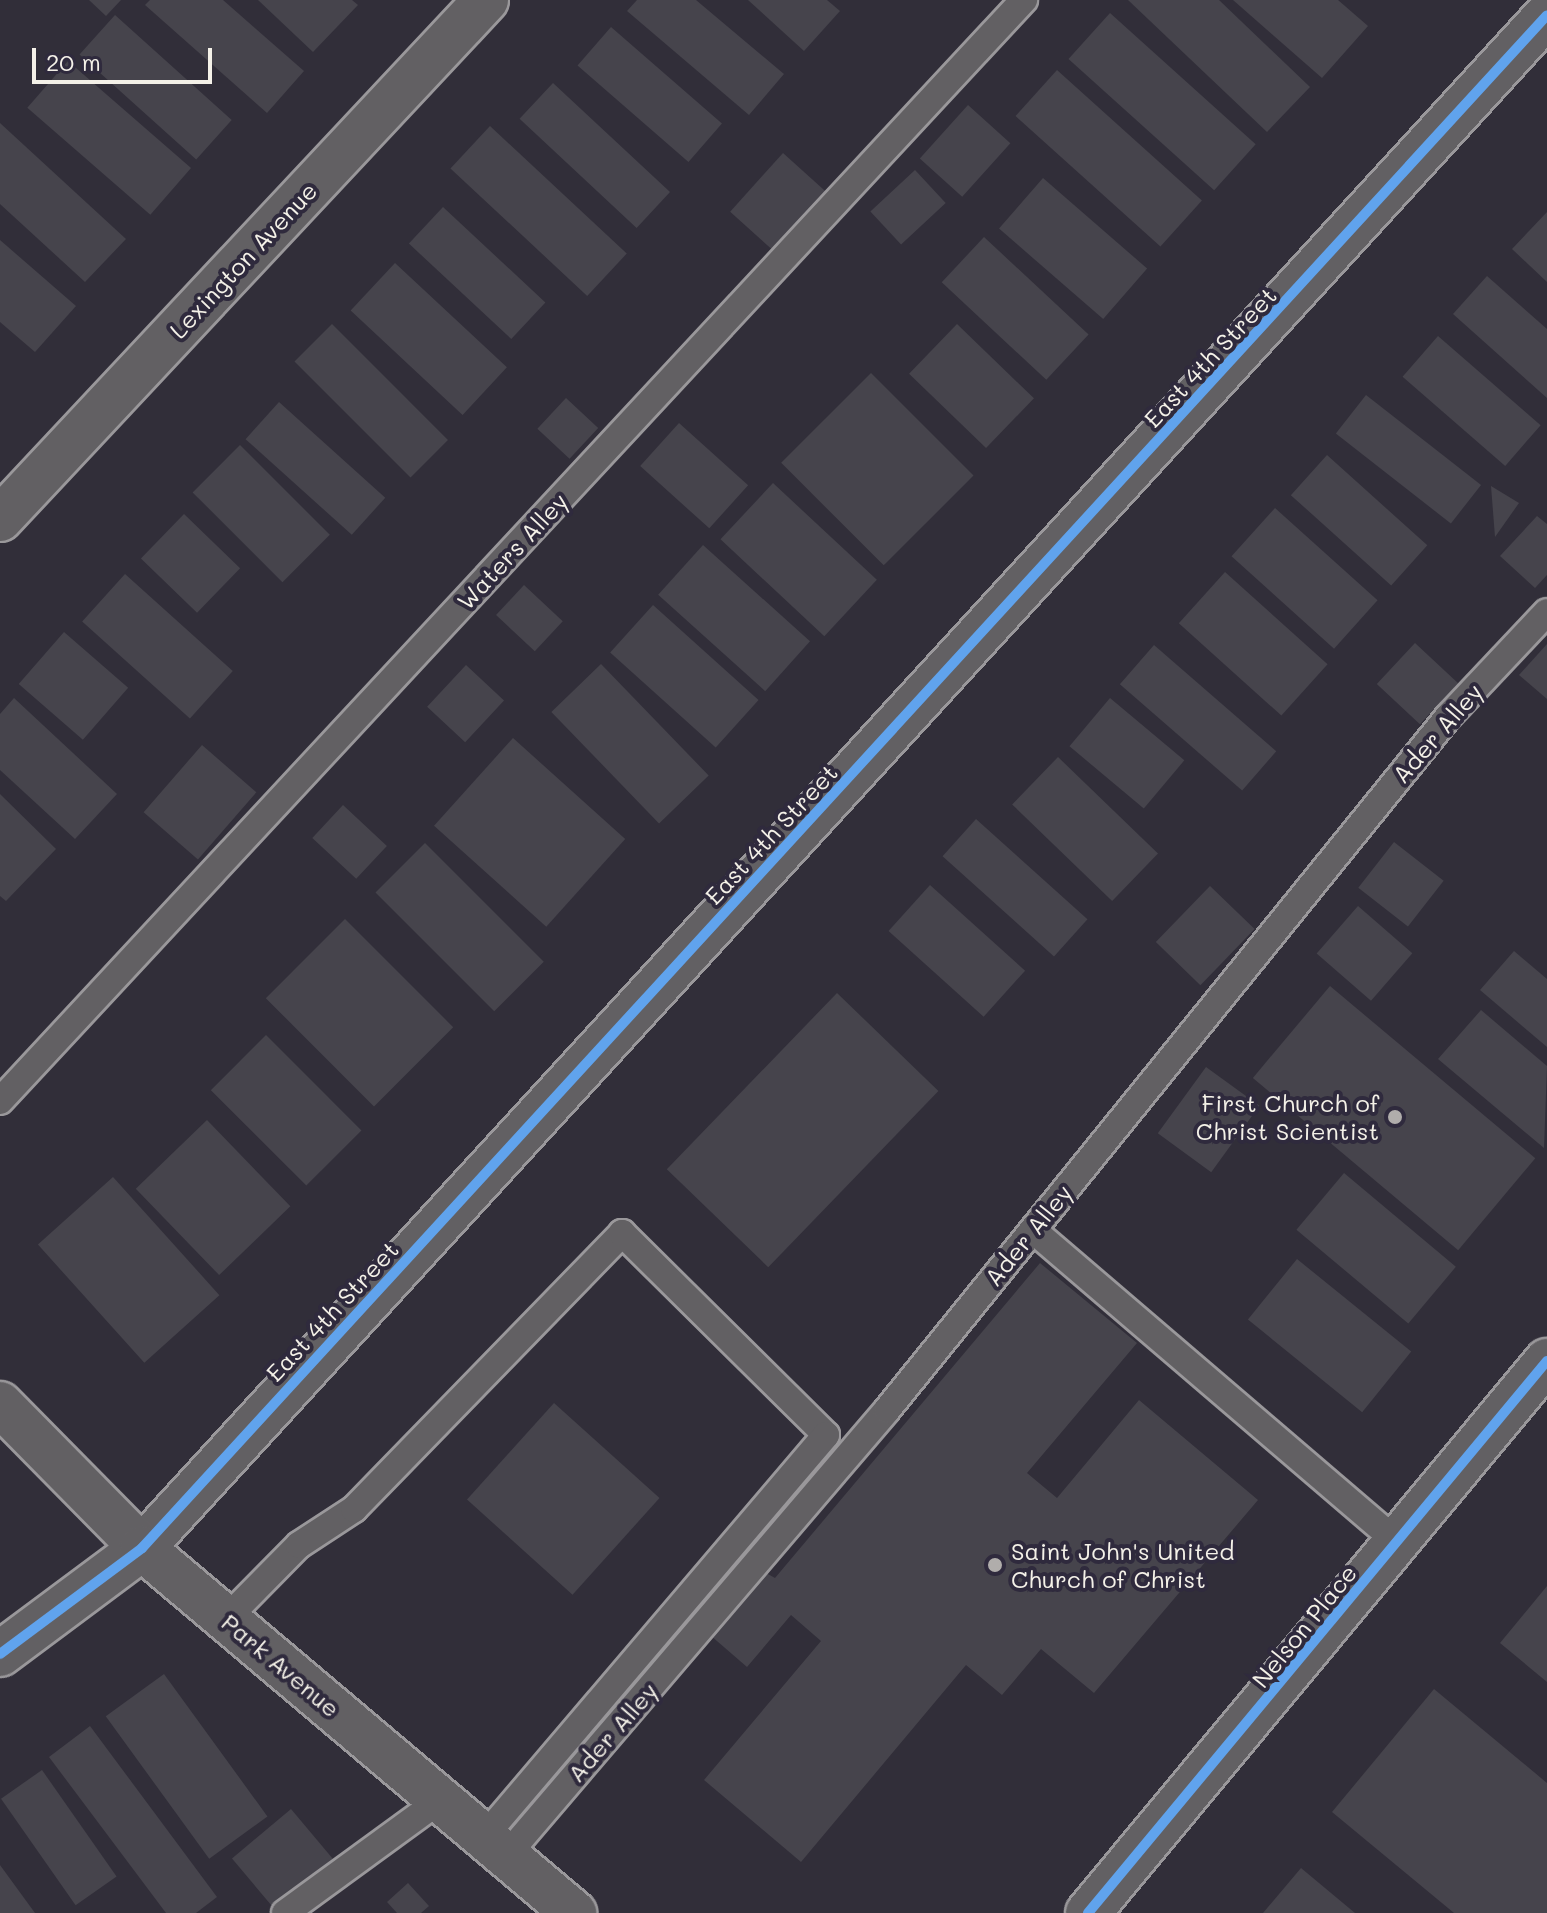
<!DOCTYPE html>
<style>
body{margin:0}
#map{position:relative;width:1547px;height:1913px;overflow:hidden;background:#312e39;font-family:Mali,sans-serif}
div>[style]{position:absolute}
.building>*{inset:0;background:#46444c;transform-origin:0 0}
.roads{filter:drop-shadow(2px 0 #9a989b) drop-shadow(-2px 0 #9a989b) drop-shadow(0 2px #9a989b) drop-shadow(0 -2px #9a989b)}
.service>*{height:26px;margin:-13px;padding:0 13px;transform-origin:13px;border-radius:13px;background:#626063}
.minor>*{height:44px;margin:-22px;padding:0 22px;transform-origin:22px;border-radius:22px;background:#626063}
.tertiary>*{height:44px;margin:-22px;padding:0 22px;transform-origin:22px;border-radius:22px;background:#626063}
.cycleway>*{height:10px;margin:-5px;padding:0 5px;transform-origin:5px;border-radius:5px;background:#60a3ed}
.dots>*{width:22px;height:22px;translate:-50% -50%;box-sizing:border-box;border:4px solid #2f2a3d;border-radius:50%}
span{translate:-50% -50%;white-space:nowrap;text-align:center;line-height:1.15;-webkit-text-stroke:8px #2f2a3d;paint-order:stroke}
.street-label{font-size:24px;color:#f4f1e8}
.poi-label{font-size:24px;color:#f4f1e8}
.right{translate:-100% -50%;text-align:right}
.left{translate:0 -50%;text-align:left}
.scale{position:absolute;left:32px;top:48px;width:180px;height:36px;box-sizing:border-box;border:4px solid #f4f1e8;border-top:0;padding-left:10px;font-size:24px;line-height:28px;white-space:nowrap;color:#f4f1e8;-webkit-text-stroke:6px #2f2a3d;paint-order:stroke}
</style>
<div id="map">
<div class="building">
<div style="clip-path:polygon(89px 0,121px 0,106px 16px)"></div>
<div style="clip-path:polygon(150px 0,223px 0,304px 71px,267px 113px,145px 5px)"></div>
<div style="clip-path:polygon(258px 0,352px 0,358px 5px,313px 52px)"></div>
<div style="clip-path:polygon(637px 0,696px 0,784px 74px,749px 115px,627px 11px)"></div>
<div style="clip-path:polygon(748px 0,827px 0,840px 11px,804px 51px)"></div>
<div style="clip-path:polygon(1128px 0,1219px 0,1310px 87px,1267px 132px)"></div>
<div style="clip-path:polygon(1233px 0,1338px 0,1368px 26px,1322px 78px)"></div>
<div style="left:1110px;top:13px;width:196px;height:62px;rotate:42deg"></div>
<div style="left:115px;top:15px;width:157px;height:53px;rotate:42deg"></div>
<div style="left:611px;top:27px;width:147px;height:51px;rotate:41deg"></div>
<div style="left:68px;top:61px;width:163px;height:62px;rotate:41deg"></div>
<div style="left:1057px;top:70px;width:195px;height:62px;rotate:42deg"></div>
<div style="left:553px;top:83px;width:160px;height:49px;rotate:43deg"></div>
<div style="left:968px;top:105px;width:57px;height:72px;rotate:42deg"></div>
<div style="clip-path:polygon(0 123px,126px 239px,85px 282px,0 204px)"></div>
<div style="left:490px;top:126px;width:187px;height:58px;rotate:43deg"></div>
<div style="left:783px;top:153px;width:59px;height:79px;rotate:42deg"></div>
<div style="left:915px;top:170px;width:45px;height:61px;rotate:47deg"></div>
<div style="left:1043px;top:178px;width:138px;height:67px;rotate:41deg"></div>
<div style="left:443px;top:207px;width:140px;height:50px;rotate:43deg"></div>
<div style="clip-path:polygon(1547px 212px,1547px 282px,1512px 249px)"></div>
<div style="left:984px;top:237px;width:143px;height:62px;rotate:43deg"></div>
<div style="clip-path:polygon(0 240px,76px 306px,35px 352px,0 322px)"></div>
<div style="left:395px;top:263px;width:153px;height:65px;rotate:43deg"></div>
<div style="clip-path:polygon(1487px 276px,1547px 329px,1547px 398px,1453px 314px)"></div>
<div style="left:332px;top:324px;width:164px;height:53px;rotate:45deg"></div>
<div style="left:957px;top:324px;width:107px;height:69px;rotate:44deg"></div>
<div style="left:1438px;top:336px;width:136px;height:54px;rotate:41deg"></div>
<div style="left:871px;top:373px;width:145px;height:127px;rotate:45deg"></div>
<div style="left:1366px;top:395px;width:146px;height:49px;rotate:38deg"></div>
<div style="left:566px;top:398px;width:44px;height:42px;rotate:43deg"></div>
<div style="left:279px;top:402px;width:143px;height:50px;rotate:42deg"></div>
<div style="left:679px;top:423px;width:93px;height:58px;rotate:42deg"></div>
<div style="left:240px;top:445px;width:127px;height:67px;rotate:45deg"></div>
<div style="left:1327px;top:455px;width:135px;height:54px;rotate:42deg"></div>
<div style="left:773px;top:483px;width:142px;height:77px;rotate:43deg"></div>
<div style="clip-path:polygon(1491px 486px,1519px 503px,1495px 537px)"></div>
<div style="left:1275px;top:508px;width:138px;height:65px;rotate:42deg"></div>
<div style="left:184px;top:514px;width:78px;height:62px;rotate:44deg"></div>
<div style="clip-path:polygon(1537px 516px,1547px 524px,1547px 575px,1535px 588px,1500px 556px)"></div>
<div style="left:703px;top:545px;width:144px;height:67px;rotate:42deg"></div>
<div style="left:1225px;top:572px;width:138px;height:69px;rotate:42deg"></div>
<div style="left:125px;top:574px;width:145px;height:64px;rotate:42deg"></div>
<div style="left:524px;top:585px;width:53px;height:41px;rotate:43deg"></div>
<div style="left:653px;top:605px;width:142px;height:64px;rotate:42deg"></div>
<div style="left:64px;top:632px;width:85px;height:69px;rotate:41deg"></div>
<div style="left:1415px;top:643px;width:59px;height:56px;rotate:43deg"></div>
<div style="clip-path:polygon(1547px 644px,1547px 699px,1519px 675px)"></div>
<div style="left:1154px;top:645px;width:162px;height:52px;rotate:41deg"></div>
<div style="left:601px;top:664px;width:155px;height:69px;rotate:46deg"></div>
<div style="left:466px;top:665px;width:52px;height:57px;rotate:43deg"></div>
<div style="clip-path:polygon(14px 698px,117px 794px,75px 839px,0 770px,0 714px)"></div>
<div style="left:1110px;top:698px;width:97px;height:63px;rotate:40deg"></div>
<div style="left:513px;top:738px;width:151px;height:118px;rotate:42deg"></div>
<div style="left:202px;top:745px;width:72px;height:89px;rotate:41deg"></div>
<div style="left:1058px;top:757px;width:139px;height:66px;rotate:44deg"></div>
<div style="clip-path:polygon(0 794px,56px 849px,6px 901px,0 896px)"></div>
<div style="left:343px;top:805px;width:60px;height:45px;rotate:43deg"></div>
<div style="left:976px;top:819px;width:150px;height:50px;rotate:42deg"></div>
<div style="left:1394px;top:842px;width:63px;height:58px;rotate:38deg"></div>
<div style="left:425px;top:843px;width:168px;height:70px;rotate:45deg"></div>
<div style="left:930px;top:885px;width:128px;height:62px;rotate:42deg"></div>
<div style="left:1210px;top:886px;width:62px;height:78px;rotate:44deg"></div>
<div style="left:1358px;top:906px;width:72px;height:63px;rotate:41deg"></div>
<div style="left:345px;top:919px;width:153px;height:112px;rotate:45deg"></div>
<div style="clip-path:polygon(1514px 951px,1547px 979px,1547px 1047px,1480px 990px)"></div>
<div style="left:1330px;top:986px;width:268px;height:120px;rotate:40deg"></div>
<div style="left:837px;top:993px;width:141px;height:245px;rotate:44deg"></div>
<div style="clip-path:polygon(1481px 1010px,1547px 1066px,1544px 1148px,1438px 1059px)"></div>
<div style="left:266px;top:1035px;width:135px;height:78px;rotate:45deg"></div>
<div style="left:1206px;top:1067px;width:66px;height:82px;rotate:36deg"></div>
<div style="left:207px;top:1120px;width:120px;height:99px;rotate:46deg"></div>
<div style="left:1344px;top:1173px;width:146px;height:74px;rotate:40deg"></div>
<div style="left:113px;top:1177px;width:159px;height:101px;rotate:48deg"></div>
<div style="left:1297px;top:1259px;width:147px;height:78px;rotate:39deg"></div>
<div style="clip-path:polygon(1040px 1263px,1137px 1343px,1027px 1473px,1057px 1498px,1139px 1400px,1258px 1500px,1094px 1693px,1041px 1649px,1002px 1695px,966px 1665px,801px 1862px,704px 1780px,821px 1641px,791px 1615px,747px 1667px,710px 1635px,766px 1573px,775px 1578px)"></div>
<div style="left:554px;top:1403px;width:142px;height:130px;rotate:42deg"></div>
<div style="clip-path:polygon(1547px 1586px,1547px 1682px,1500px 1643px)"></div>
<div style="left:164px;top:1674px;width:176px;height:72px;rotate:54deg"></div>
<div style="clip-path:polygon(1434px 1689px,1547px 1783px,1547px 1913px,1454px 1913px,1332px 1812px)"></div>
<div style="clip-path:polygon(90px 1726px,217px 1897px,196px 1913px,166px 1913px,49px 1757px)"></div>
<div style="left:42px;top:1770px;width:130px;height:50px;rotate:55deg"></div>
<div style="left:291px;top:1809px;width:67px;height:77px;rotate:50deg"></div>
<div style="clip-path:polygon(0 1865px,35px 1913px,0 1913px)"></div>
<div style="clip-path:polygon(1301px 1868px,1355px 1913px,1263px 1913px)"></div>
<div style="clip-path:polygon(408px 1883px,429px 1906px,421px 1913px,397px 1913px,387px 1902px)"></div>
</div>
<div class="roads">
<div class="service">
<div style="left:0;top:1101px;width:1504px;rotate:-47.08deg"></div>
<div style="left:1033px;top:1230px;width:481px;rotate:40.6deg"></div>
<div style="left:226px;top:1619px;width:104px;rotate:-45.4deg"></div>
<div style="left:299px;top:1545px;width:66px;rotate:-33.2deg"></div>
<div style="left:354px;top:1509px;width:385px;rotate:-45.8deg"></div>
<div style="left:622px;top:1233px;width:287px;rotate:44.7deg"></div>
<div style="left:826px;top:1435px;width:529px;rotate:130.4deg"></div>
<div style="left:506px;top:1856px;width:587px;rotate:-49.49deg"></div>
<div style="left:887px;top:1410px;width:892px;rotate:-51.01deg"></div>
<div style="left:1448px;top:717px;width:144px;rotate:-46.7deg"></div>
<div style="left:285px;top:1913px;width:192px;rotate:-36.1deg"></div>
</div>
<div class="minor">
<div style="left:0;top:519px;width:711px;rotate:-46.88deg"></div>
<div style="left:0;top:1654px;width:177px;rotate:-36.7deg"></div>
<div style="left:142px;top:1548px;width:2079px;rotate:-47.49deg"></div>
<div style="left:1088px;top:1913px;width:718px;rotate:-50.26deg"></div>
</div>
<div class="tertiary">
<div style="left:0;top:1404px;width:202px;rotate:45.4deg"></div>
<div style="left:142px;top:1548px;width:566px;rotate:40.19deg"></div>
</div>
</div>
<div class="cycleway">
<div style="left:0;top:1654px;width:177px;rotate:-36.7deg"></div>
<div style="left:142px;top:1548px;width:2079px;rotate:-47.49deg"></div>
<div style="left:1088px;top:1913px;width:718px;rotate:-50.26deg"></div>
</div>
<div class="dots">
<div style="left:1395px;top:1117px;background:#b0adab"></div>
<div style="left:995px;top:1565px;background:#b0adab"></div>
</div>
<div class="street-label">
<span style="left:243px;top:260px;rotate:-47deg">Lexington Avenue</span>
<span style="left:1210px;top:357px;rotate:-47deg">East 4th Street</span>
<span style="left:512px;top:551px;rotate:-47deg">Waters Alley</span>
<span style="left:1437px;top:733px;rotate:-49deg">Ader Alley</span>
<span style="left:771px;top:834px;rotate:-47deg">East 4th Street</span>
<span style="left:1028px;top:1235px;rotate:-51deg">Ader Alley</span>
<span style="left:332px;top:1311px;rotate:-47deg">East 4th Street</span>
<span style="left:1304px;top:1626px;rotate:-51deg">Nelson Place</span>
<span style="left:281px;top:1665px;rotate:40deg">Park Avenue</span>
<span style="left:612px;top:1732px;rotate:-49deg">Ader Alley</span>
</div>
<div class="poi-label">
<span class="right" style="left:1379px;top:1117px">First Church of<br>Christ Scientist</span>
<span class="left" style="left:1011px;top:1565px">Saint John's United<br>Church of Christ</span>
</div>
<div class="scale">20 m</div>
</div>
